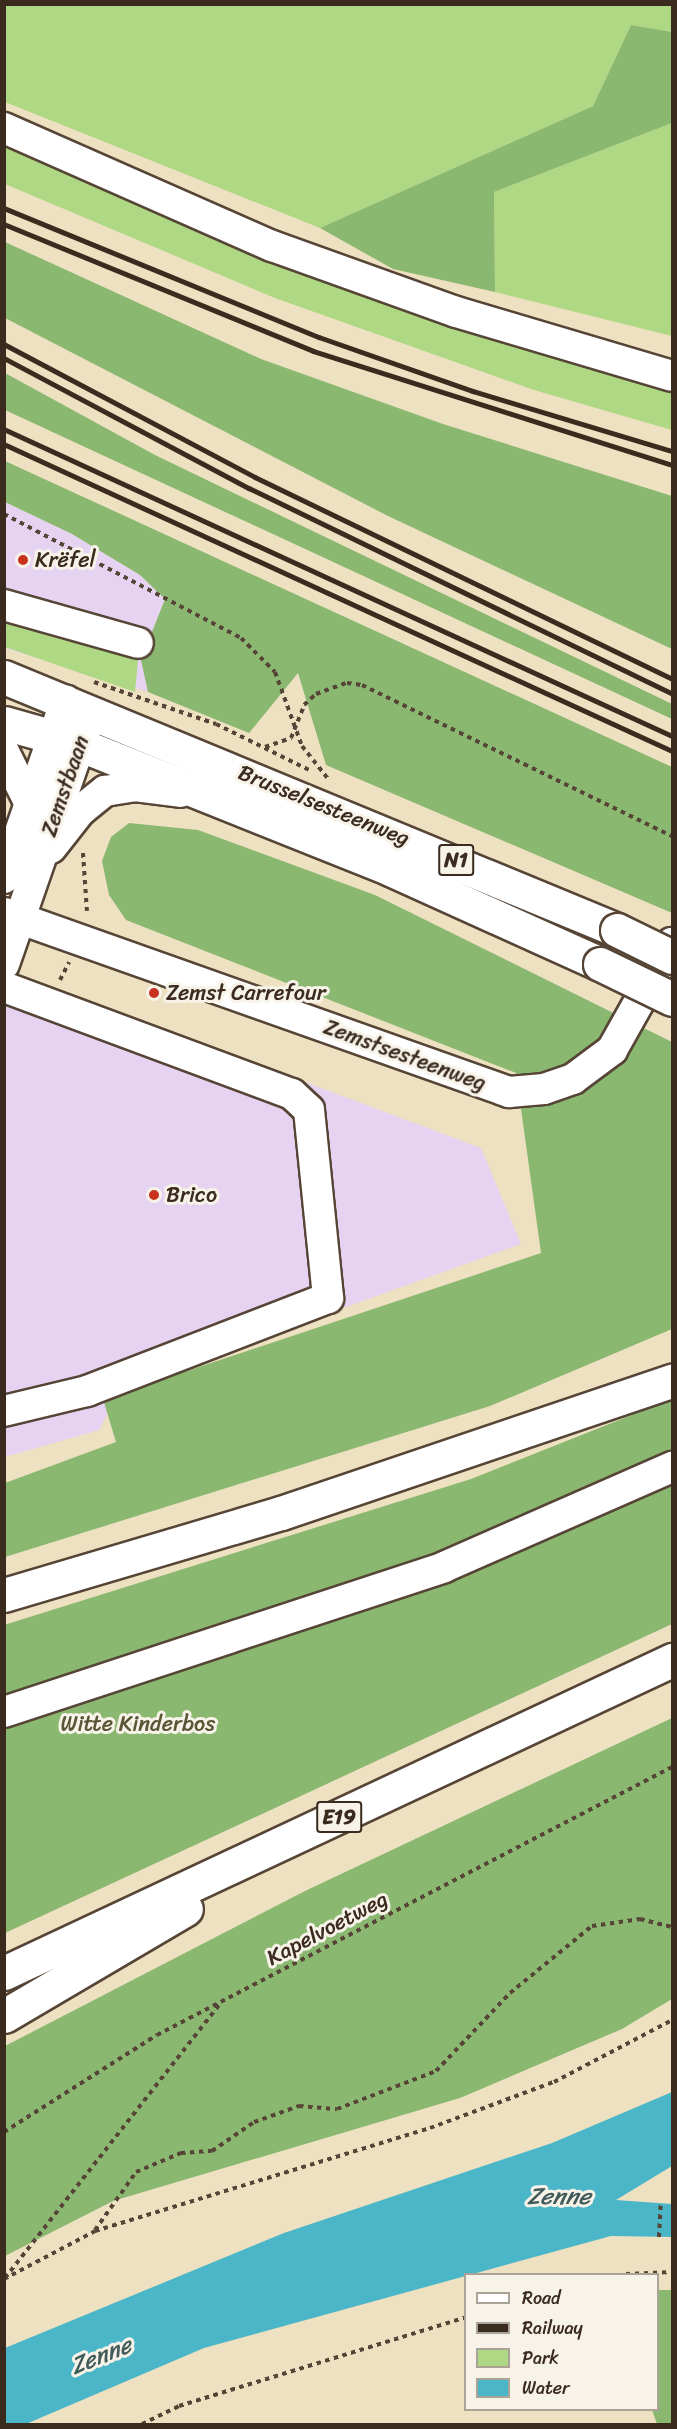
<!DOCTYPE html>
<meta charset="utf-8">
<style>
body{margin:0}
#map{position:relative;width:677px;height:2429px;overflow:hidden;background:#eee1c1;font-family:Sriracha,sans-serif}
div>[style]{position:absolute}
.built>*{inset:0;background:#e5d3f1}
.green>*{inset:0;background:#aed883}
.forest>*{inset:0;background:#8ab871}
.water>*{inset:0;background:#4bb6c8}
.path>*{height:4px;margin-top:-2px;transform-origin:0;background:repeating-linear-gradient(90deg,#564536 0 4.5px,transparent 0 9px)}
.roads{filter:drop-shadow(2px 0 #564536) drop-shadow(-2px 0 #564536) drop-shadow(0 2px #564536) drop-shadow(0 -2px #564536)}
.minor>*{height:30px;margin:-15px;padding:0 15px;transform-origin:15px;border-radius:15px;background:#fff}
.major>*{height:33px;margin:-16.5px;padding:0 16.5px;transform-origin:16.5px;border-radius:16.5px;background:#fff}
.highway>*{height:33px;margin:-16.5px;padding:0 16.5px;transform-origin:16.5px;border-radius:16.5px;background:#fff}
.rail>*{height:4.5px;margin:-2.25px;padding:0 2.25px;transform-origin:2.25px;border-radius:2.25px;background:#3b2a1e}
.bridges{filter:drop-shadow(2px 0 #564536) drop-shadow(-2px 0 #564536) drop-shadow(0 2px #564536) drop-shadow(0 -2px #564536)}
.major-bridge>*{height:33px;margin:-16.5px;padding:0 16.5px;transform-origin:16.5px;border-radius:16.5px;background:#fff}
.dots>*{width:16px;height:16px;translate:-50% -50%;box-sizing:border-box;border:3px solid #f7f3e8;border-radius:50%}
span{translate:-50% -50%;white-space:nowrap;text-align:center;line-height:1.15;-webkit-text-stroke:6px #f7f3e8;paint-order:stroke}
.shield-label span{padding:2px 4px;background:#f7f3e8;border:2px solid;border-radius:4px;-webkit-text-stroke-width:0}
.shield-label{font-size:21px;color:#3b2a1e;font-weight:700}
.poi-label{font-size:22px;color:#3b2a1e}
.left{translate:0 -50%;text-align:left}
.street-label{font-size:22px;color:#3b2a1e}
.park-label{font-size:22px;color:#585637}
.water-label{font-size:24px;color:#415b5a;font-style:italic}
.frame{position:absolute;inset:0;border:6px solid #3b2a1e;pointer-events:none}
.legend{position:absolute;left:464px;top:2273px;width:195px;height:138px;box-sizing:border-box;background:#f7f3e8;border:2px solid #aca397;margin:0;padding:8px 10px;list-style:none;font-size:18px;color:#3b2a1e}
.legend li{display:flex;align-items:center;gap:12px;height:30px}
.legend b{width:30px;border:2px solid #aca397}
</style>
<div id="map">
<div class="built">
<div style="clip-path:polygon(5px 502px,72px 534px,140px 575px,165px 599px,141px 660px,148px 692px,5px 648px)"></div>
<div style="clip-path:polygon(4px 969px,481px 1148px,521px 1244px,121px 1388px,99px 1430px,5px 1457px)"></div>
</div>
<div class="green">
<div style="clip-path:polygon(5px 5px,672px 5px,672px 32px,631px 25px,593px 106px,320px 228px,5px 102px)"></div>
<div style="clip-path:polygon(672px 123px,672px 336px,495px 292px,494px 192px)"></div>
<div style="clip-path:polygon(4px 140px,76px 179px,190px 226px,672px 385px,672px 430px,534px 390px,275px 298px,5px 184px)"></div>
<div style="clip-path:polygon(5px 623px,138px 660px,135px 692px,5px 647px)"></div>
</div>
<div class="forest">
<div style="clip-path:polygon(631px 25px,672px 32px,672px 123px,494px 192px,495px 292px,393px 269px,320px 228px,593px 106px)"></div>
<div style="clip-path:polygon(5px 242px,261px 359px,443px 424px,672px 496px,672px 649px,388px 516px,5px 318px)"></div>
<div style="clip-path:polygon(5px 373px,155px 455px,672px 704px,672px 719px,5px 410px)"></div>
<div style="clip-path:polygon(5px 461px,672px 767px,672px 913px,326px 765px,298px 673px,249px 733px,148px 692px,141px 660px,165px 599px,140px 575px,72px 534px,5px 502px)"></div>
<div style="clip-path:polygon(129px 823px,198px 830px,375px 895px,672px 1042px,672px 1329px,490px 1406px,5px 1557px,5px 1483px,116px 1442px,103px 1399px,541px 1253px,516px 1073px,126px 920px,109px 895px,102px 861px,111px 837px)"></div>
<div style="clip-path:polygon(672px 1399px,672px 1624px,5px 1933px,4px 1625px,471px 1479px)"></div>
<div style="clip-path:polygon(672px 1718px,672px 1999px,622px 2029px,460px 2098px,113px 2201px,5px 2256px,5px 2046px,305px 1891px)"></div>
<div style="clip-path:polygon(658px 2290px,672px 2290px,672px 2424px,657px 2424px,652px 2410px,658px 2410px)"></div>
</div>
<div class="water">
<div style="clip-path:polygon(672px 2092px,672px 2166px,616px 2200px,672px 2204px,672px 2237px,611px 2236px,204px 2348px,26px 2424px,5px 2424px,5px 2348px,284px 2233px,552px 2143px)"></div>
</div>
<div class="path">
<div style="left:4px;top:514px;width:267px;rotate:27.6deg"></div>
<div style="left:241px;top:638px;width:48px;rotate:45deg"></div>
<div style="left:275px;top:672px;width:79px;rotate:70deg"></div>
<div style="left:302px;top:746px;width:43px;rotate:51.5deg"></div>
<div style="left:94px;top:682px;width:129px;rotate:19deg"></div>
<div style="left:216px;top:724px;width:104px;rotate:26.3deg"></div>
<div style="left:265px;top:747px;width:28px;rotate:-19deg"></div>
<div style="left:291px;top:738px;width:35px;rotate:-68deg"></div>
<div style="left:304px;top:705px;width:16px;rotate:-43deg"></div>
<div style="left:316px;top:694px;width:33px;rotate:-20deg"></div>
<div style="left:347px;top:683px;width:15px;rotate:8deg"></div>
<div style="left:362px;top:685px;width:345px;rotate:26deg"></div>
<div style="left:83px;top:853px;width:58px;rotate:86.1deg"></div>
<div style="left:60px;top:980px;width:20px;rotate:-63deg"></div>
<div style="left:4px;top:2132px;width:181px;rotate:-32.4deg"></div>
<div style="left:157px;top:2035px;width:581px;rotate:-27.49deg"></div>
<div style="left:95px;top:2230px;width:71px;rotate:-54.7deg"></div>
<div style="left:136px;top:2172px;width:49px;rotate:-22.9deg"></div>
<div style="left:181px;top:2153px;width:31px;rotate:-4deg"></div>
<div style="left:212px;top:2151px;width:51px;rotate:-34.6deg"></div>
<div style="left:254px;top:2122px;width:48px;rotate:-19.6deg"></div>
<div style="left:299px;top:2106px;width:38px;rotate:5deg"></div>
<div style="left:337px;top:2109px;width:106px;rotate:-21deg"></div>
<div style="left:436px;top:2071px;width:108px;rotate:-46.5deg"></div>
<div style="left:510px;top:1993px;width:106px;rotate:-39.3deg"></div>
<div style="left:592px;top:1926px;width:49px;rotate:-8.3deg"></div>
<div style="left:640px;top:1919px;width:33px;rotate:14deg"></div>
<div style="left:659px;top:2237px;width:34px;rotate:-87deg"></div>
<div style="left:626px;top:2274px;width:46px;rotate:-2.5deg"></div>
<div style="left:5px;top:2278px;width:350px;rotate:-51.9deg"></div>
<div style="left:4px;top:2279px;width:103px;rotate:-27.8deg"></div>
<div style="left:95px;top:2231px;width:350px;rotate:-17.1deg"></div>
<div style="left:430px;top:2128px;width:132px;rotate:-20.4deg"></div>
<div style="left:554px;top:2082px;width:133px;rotate:-27.7deg"></div>
<div style="left:142px;top:2424px;width:41px;rotate:-25.9deg"></div>
<div style="left:179px;top:2406px;width:300px;rotate:-17.2deg"></div>
</div>
<div class="roads">
<div class="minor">
<div style="left:4px;top:128px;width:293px;rotate:23.8deg"></div>
<div style="left:272px;top:246px;width:195px;rotate:19.7deg"></div>
<div style="left:456px;top:312px;width:225px;rotate:16.5deg"></div>
<div style="left:4px;top:605px;width:139px;rotate:15.8deg"></div>
<div style="left:4px;top:752px;width:58px;rotate:63.4deg"></div>
<div style="left:51px;top:848px;width:47px;rotate:-51.9deg"></div>
<div style="left:80px;top:811px;width:32px;rotate:-39deg"></div>
<div style="left:105px;top:791px;width:30px;rotate:-9deg"></div>
<div style="left:135px;top:786px;width:46px;rotate:7.4deg"></div>
<div style="left:4px;top:878px;width:188px;rotate:-70.8deg"></div>
<div style="left:4px;top:913px;width:536px;rotate:19.52deg"></div>
<div style="left:509px;top:1092px;width:35px;rotate:-5deg"></div>
<div style="left:544px;top:1089px;width:31px;rotate:-19deg"></div>
<div style="left:573px;top:1079px;width:49px;rotate:-36.6deg"></div>
<div style="left:612px;top:1050px;width:123px;rotate:-60.7deg"></div>
<div style="left:4px;top:964px;width:257px;rotate:-70.9deg"></div>
<div style="left:4px;top:987px;width:307px;rotate:20.4deg"></div>
<div style="left:292px;top:1094px;width:23px;rotate:43deg"></div>
<div style="left:309px;top:1110px;width:189px;rotate:84.2deg"></div>
<div style="left:328px;top:1298px;width:258px;rotate:158.9deg"></div>
<div style="left:87px;top:1391px;width:85px;rotate:166.5deg"></div>
<div style="left:4px;top:1712px;width:463px;rotate:-18.2deg"></div>
<div style="left:444px;top:1567px;width:249px;rotate:-23.7deg"></div>
</div>
<div class="major">
<div style="left:4px;top:677px;width:663px;rotate:22.43deg"></div>
<div style="left:4px;top:723px;width:77px;rotate:15.8deg"></div>
<div style="left:78px;top:744px;width:336px;rotate:21.8deg"></div>
<div style="left:390px;top:869px;width:230px;rotate:24.3deg"></div>
</div>
<div class="highway">
<div style="left:4px;top:1595px;width:289px;rotate:-16.5deg"></div>
<div style="left:281px;top:1513px;width:413px;rotate:-18.7deg"></div>
<div style="left:4px;top:1973px;width:738px;rotate:-25.11deg"></div>
<div style="left:4px;top:2016px;width:211px;rotate:-30.5deg"></div>
</div>
</div>
<div class="rail">
<div style="left:4px;top:208px;width:340px;rotate:22.3deg"></div>
<div style="left:319px;top:337px;width:163px;rotate:19.3deg"></div>
<div style="left:473px;top:391px;width:208px;rotate:16.8deg"></div>
<div style="left:4px;top:224px;width:334px;rotate:22.3deg"></div>
<div style="left:313px;top:351px;width:377px;rotate:17.6deg"></div>
<div style="left:4px;top:344px;width:284px;rotate:27.9deg"></div>
<div style="left:255px;top:477px;width:463px;rotate:25.8deg"></div>
<div style="left:4px;top:358px;width:277px;rotate:28deg"></div>
<div style="left:249px;top:488px;width:470px;rotate:25.9deg"></div>
<div style="left:4px;top:429px;width:735px;rotate:24.68deg"></div>
<div style="left:4px;top:444px;width:735px;rotate:24.68deg"></div>
</div>
<div class="bridges">
<div class="major-bridge">
<div style="left:617px;top:930px;width:61px;rotate:26.1deg"></div>
<div style="left:600px;top:964px;width:80px;rotate:25.9deg"></div>
</div>
</div>
<div class="dots">
<div style="left:23px;top:560px;background:#c8321e"></div>
<div style="left:154px;top:993px;background:#c8321e"></div>
<div style="left:154px;top:1195px;background:#c8321e"></div>
</div>
<div class="shield-label">
<span style="left:456px;top:860px">N1</span>
<span style="left:339px;top:1817px">E19</span>
</div>
<div class="poi-label">
<span class="left" style="left:35px;top:560px">Krëfel</span>
<span class="left" style="left:166px;top:993px">Zemst Carrefour</span>
<span class="left" style="left:166px;top:1195px">Brico</span>
</div>
<div class="street-label">
<span style="left:65px;top:786px;rotate:-71deg">Zemstbaan</span>
<span style="left:324px;top:805px;rotate:22deg">Brusselsesteenweg</span>
<span style="left:405px;top:1055px;rotate:20deg">Zemstsesteenweg</span>
<span style="left:327px;top:1928px;rotate:-28deg">Kapelvoetweg</span>
</div>
<div class="park-label">
<span style="left:138px;top:1724px">Witte Kinderbos</span>
</div>
<div class="water-label">
<span style="left:559px;top:2197px">Zenne</span>
<span style="left:101px;top:2356px;rotate:-22deg">Zenne</span>
</div>
<div class="frame"></div>
<ul class="legend">
<li><b style="height:8px;background:#fff"></b>Road</li>
<li><b style="height:8px;background:#3b2a1e"></b>Railway</li>
<li><b style="height:16px;background:#aed883"></b>Park</li>
<li><b style="height:16px;background:#4bb6c8"></b>Water</li>
</ul>
</div>
